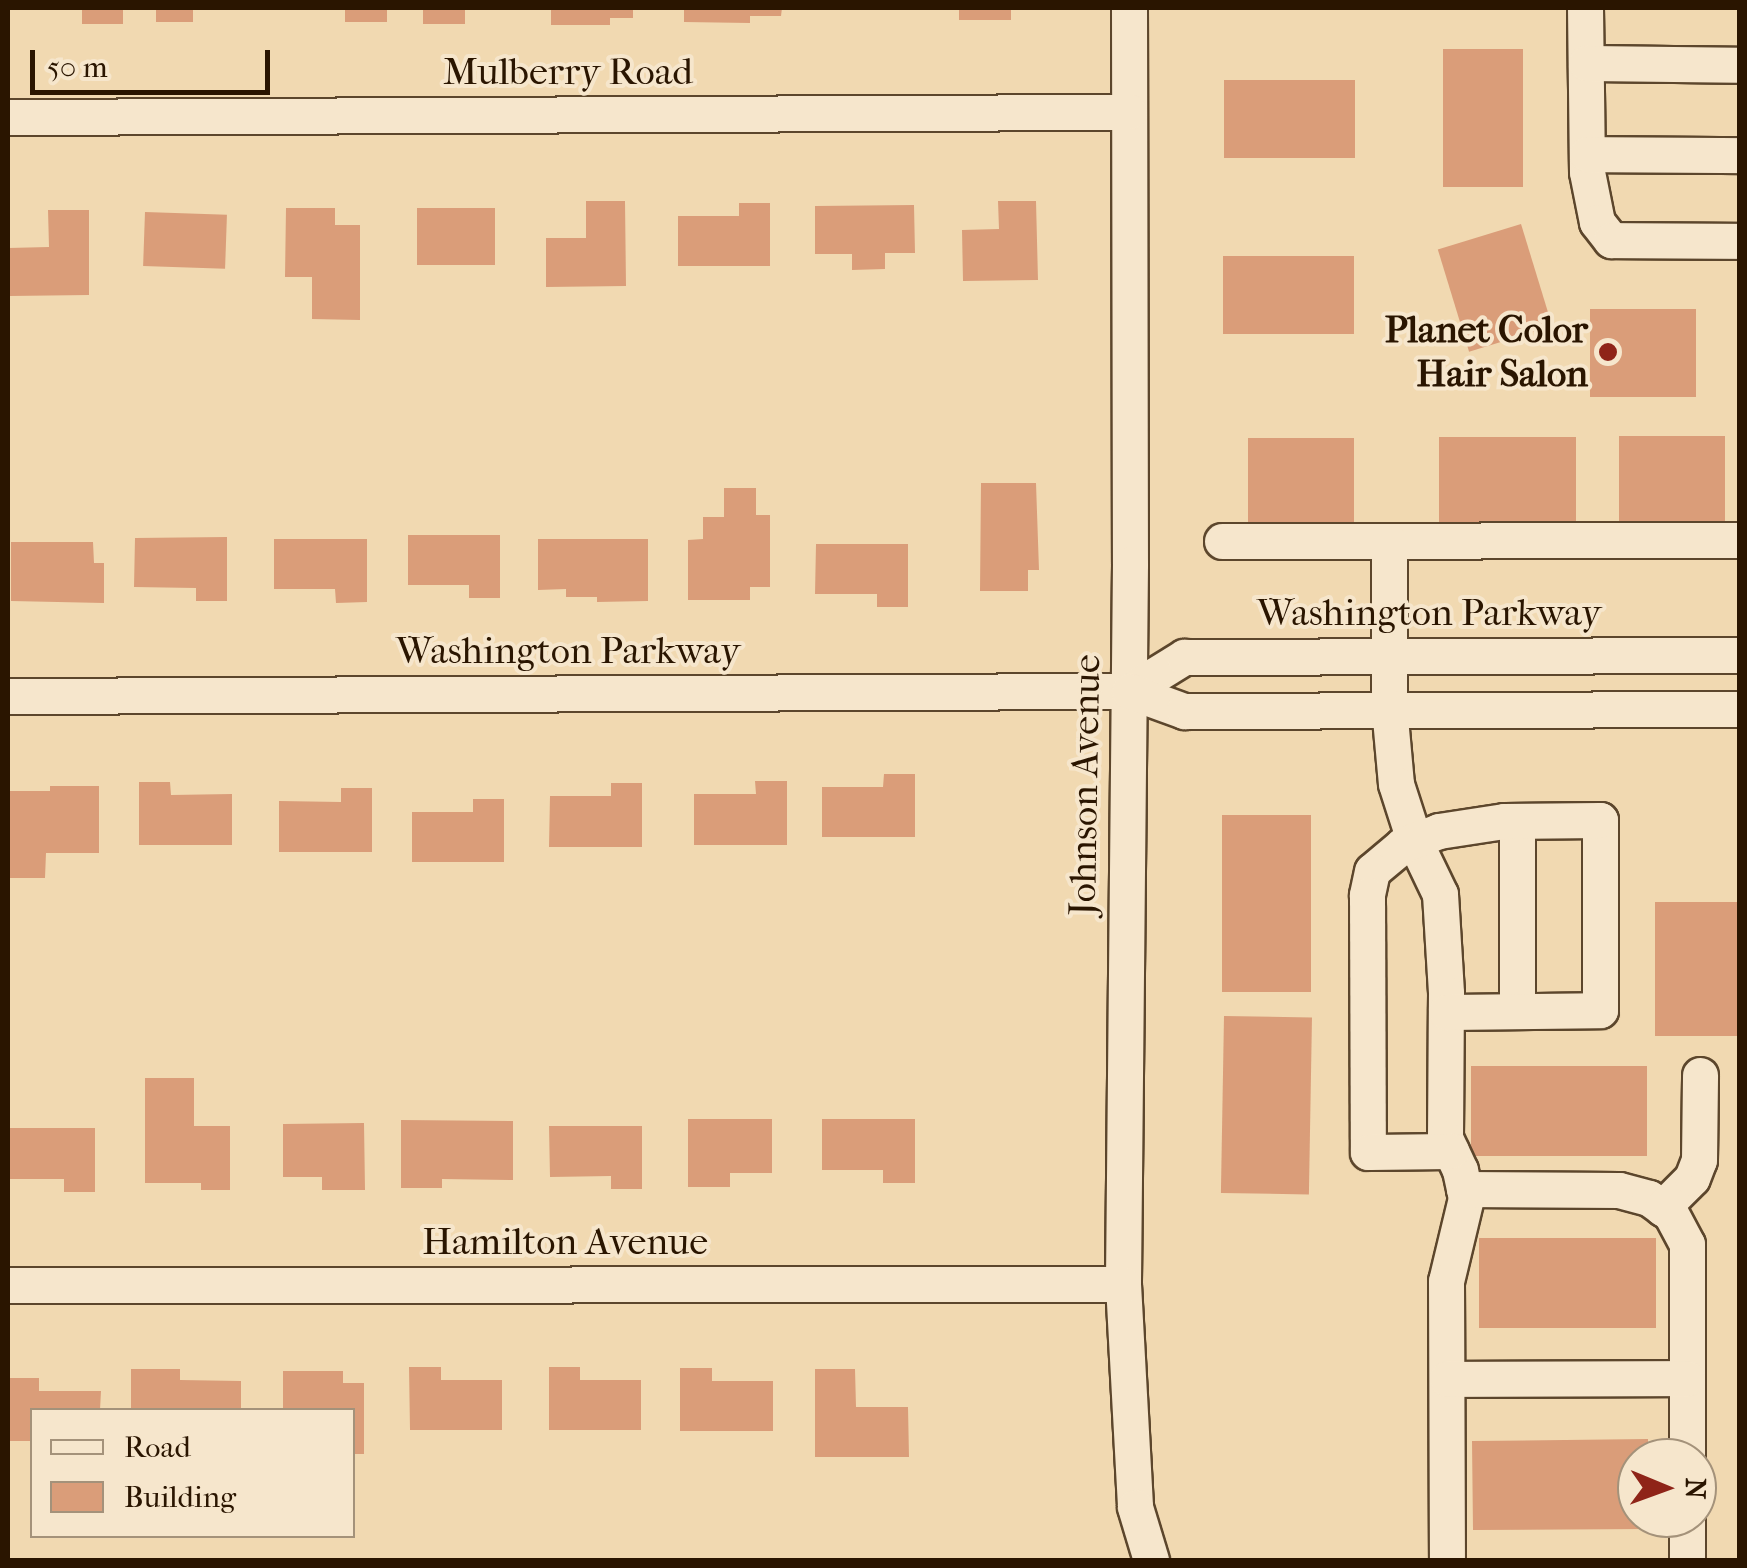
<!DOCTYPE html>
<style>
body{margin:0}
#map{position:relative;width:1747px;height:1568px;overflow:hidden;background:#f1d9b1;font-family:"IM FELL French Canon",serif}
div>[style]{position:absolute}
.building>*{inset:0;background:#da9d79;transform-origin:0 0}
.roads{filter:drop-shadow(2px 0 #5c462c) drop-shadow(-2px 0 #5c462c) drop-shadow(0 2px #5c462c) drop-shadow(0 -2px #5c462c)}
.minor>*{height:35px;margin:-17.5px;padding:0 17.5px;transform-origin:17.5px;border-radius:17.5px;background:#f6e6cc}
.dots>*{width:28px;height:28px;translate:-50% -50%;box-sizing:border-box;border:5px solid #f6e6cc;border-radius:50%}
span{translate:-50% -50%;white-space:nowrap;text-align:center;line-height:1.15;-webkit-text-stroke:8px #f6e6cc;paint-order:stroke}
.street-label{font-size:38px;color:#2a1500}
.poi-label{font-size:38px;color:#2a1500;font-weight:700}
.right{translate:-100% -50%;text-align:right}
.frame{position:absolute;inset:0;border:10px solid #2a1500;pointer-events:none}
.legend{position:absolute;left:30px;top:1408px;width:325px;height:130px;box-sizing:border-box;background:#f6e6cc;border:2px solid #a4927a;margin:0;padding:12px 18px;list-style:none;font-size:30px;color:#2a1500}
.legend li{display:flex;align-items:center;gap:20px;height:50px}
.legend b{width:50px;border:2px solid #a4927a}
.north{position:absolute;left:1617px;top:1438px;width:100px;height:100px;box-sizing:border-box;background:#f6e6cc;border:2px solid #a4927a;border-radius:50%;rotate:91deg;font-size:28px;font-weight:700;line-height:40px;text-align:center;color:#2a1500}
.north::after{content:'';display:block;margin:auto;width:35px;height:45px;background:#8f2418;clip-path:polygon(50% 0,100% 100%,50% 72%,0 100%)}
.scale{position:absolute;left:30px;top:50px;width:240px;height:45px;box-sizing:border-box;border:5px solid #2a1500;border-top:0;padding-left:12px;font-size:30px;line-height:35px;white-space:nowrap;color:#2a1500;-webkit-text-stroke:8px #f6e6cc;paint-order:stroke}
</style>
<div id="map">
<div class="building">
<div style="left:82px;top:8px;width:41px;height:16px"></div>
<div style="left:156px;top:8px;width:37px;height:14px"></div>
<div style="left:345px;top:8px;width:42px;height:14px"></div>
<div style="left:423px;top:8px;width:42px;height:16px"></div>
<div style="clip-path:polygon(551px 8px,633px 8px,633px 18px,610px 18px,610px 25px,551px 25px)"></div>
<div style="clip-path:polygon(684px 8px,782px 8px,781px 16px,750px 16px,750px 23px,684px 22px)"></div>
<div style="left:959px;top:8px;width:52px;height:12px"></div>
<div style="left:1523px;top:49px;width:138px;height:80px;rotate:90deg"></div>
<div style="left:1224px;top:80px;width:131px;height:78px"></div>
<div style="clip-path:polygon(586px 201px,625px 201px,626px 286px,546px 287px,546px 238px,586px 238px)"></div>
<div style="clip-path:polygon(998px 201px,1036px 201px,1038px 280px,963px 281px,962px 230px,999px 229px)"></div>
<div style="clip-path:polygon(739px 203px,770px 203px,770px 266px,678px 266px,678px 216px,739px 216px)"></div>
<div style="clip-path:polygon(914px 205px,915px 253px,885px 253px,885px 269px,852px 270px,852px 254px,815px 254px,815px 206px)"></div>
<div style="clip-path:polygon(286px 208px,335px 208px,335px 225px,360px 225px,360px 320px,312px 319px,312px 277px,285px 277px)"></div>
<div style="left:417px;top:208px;width:78px;height:57px"></div>
<div style="clip-path:polygon(48px 210px,89px 210px,89px 295px,9px 296px,8px 248px,49px 247px)"></div>
<div style="left:145px;top:212px;width:82px;height:54px;rotate:2deg"></div>
<div style="left:1521px;top:224px;width:107px;height:87px;rotate:73deg"></div>
<div style="left:1223px;top:256px;width:131px;height:78px"></div>
<div style="left:1590px;top:309px;width:106px;height:88px"></div>
<div style="left:1619px;top:436px;width:106px;height:88px"></div>
<div style="left:1576px;top:437px;width:88px;height:137px;rotate:90deg"></div>
<div style="left:1248px;top:438px;width:106px;height:88px"></div>
<div style="clip-path:polygon(981px 483px,1036px 483px,1039px 570px,1028px 570px,1028px 591px,980px 591px)"></div>
<div style="clip-path:polygon(724px 488px,756px 488px,756px 515px,770px 515px,770px 587px,750px 587px,750px 600px,688px 600px,688px 540px,703px 539px,703px 517px,724px 517px)"></div>
<div style="clip-path:polygon(408px 535px,500px 535px,500px 598px,469px 598px,469px 585px,408px 585px)"></div>
<div style="clip-path:polygon(227px 537px,227px 601px,196px 601px,196px 588px,134px 587px,135px 538px)"></div>
<div style="clip-path:polygon(274px 539px,367px 539px,367px 602px,336px 603px,335px 589px,274px 589px)"></div>
<div style="clip-path:polygon(538px 539px,648px 539px,648px 601px,597px 602px,597px 597px,566px 597px,566px 589px,538px 590px)"></div>
<div style="clip-path:polygon(11px 542px,93px 542px,94px 563px,104px 563px,104px 603px,11px 601px)"></div>
<div style="clip-path:polygon(816px 544px,908px 544px,908px 607px,877px 607px,877px 594px,815px 594px)"></div>
<div style="clip-path:polygon(884px 774px,915px 774px,915px 837px,822px 837px,822px 787px,883px 787px)"></div>
<div style="clip-path:polygon(755px 781px,787px 781px,787px 845px,694px 845px,694px 794px,756px 794px)"></div>
<div style="clip-path:polygon(139px 782px,170px 782px,171px 795px,232px 794px,232px 845px,139px 845px)"></div>
<div style="clip-path:polygon(611px 783px,642px 783px,642px 847px,549px 847px,550px 796px,611px 796px)"></div>
<div style="clip-path:polygon(50px 786px,99px 786px,99px 853px,46px 853px,45px 878px,8px 878px,8px 791px,50px 791px)"></div>
<div style="clip-path:polygon(341px 788px,372px 788px,372px 852px,279px 852px,279px 801px,341px 802px)"></div>
<div style="clip-path:polygon(473px 799px,504px 799px,504px 862px,412px 862px,412px 812px,473px 812px)"></div>
<div style="left:1222px;top:815px;width:89px;height:177px"></div>
<div style="left:1655px;top:902px;width:85px;height:134px"></div>
<div style="left:1224px;top:1016px;width:88px;height:177px;rotate:1deg"></div>
<div style="left:1471px;top:1066px;width:176px;height:90px"></div>
<div style="clip-path:polygon(145px 1078px,194px 1078px,194px 1126px,230px 1126px,230px 1190px,201px 1190px,201px 1183px,145px 1183px)"></div>
<div style="clip-path:polygon(688px 1119px,772px 1119px,772px 1173px,730px 1173px,730px 1187px,688px 1187px)"></div>
<div style="clip-path:polygon(822px 1119px,915px 1119px,915px 1183px,883px 1183px,883px 1170px,822px 1170px)"></div>
<div style="clip-path:polygon(401px 1120px,513px 1121px,513px 1180px,442px 1179px,442px 1188px,401px 1188px)"></div>
<div style="clip-path:polygon(364px 1123px,365px 1190px,322px 1190px,322px 1177px,283px 1177px,283px 1124px)"></div>
<div style="clip-path:polygon(549px 1126px,642px 1126px,642px 1189px,611px 1189px,611px 1176px,550px 1177px)"></div>
<div style="clip-path:polygon(8px 1128px,95px 1128px,95px 1192px,64px 1192px,64px 1179px,8px 1179px)"></div>
<div style="left:1479px;top:1238px;width:177px;height:90px"></div>
<div style="clip-path:polygon(409px 1367px,441px 1367px,441px 1380px,502px 1380px,502px 1430px,410px 1430px)"></div>
<div style="clip-path:polygon(549px 1367px,580px 1367px,580px 1380px,641px 1380px,641px 1430px,549px 1430px)"></div>
<div style="clip-path:polygon(680px 1368px,712px 1368px,712px 1381px,773px 1381px,773px 1431px,680px 1431px)"></div>
<div style="clip-path:polygon(131px 1369px,180px 1369px,180px 1380px,241px 1381px,241px 1410px,131px 1410px)"></div>
<div style="clip-path:polygon(815px 1369px,855px 1369px,856px 1407px,908px 1407px,909px 1457px,815px 1457px)"></div>
<div style="clip-path:polygon(283px 1371px,343px 1371px,343px 1383px,364px 1383px,364px 1454px,352px 1454px,352px 1410px,283px 1410px)"></div>
<div style="clip-path:polygon(8px 1378px,39px 1378px,39px 1391px,101px 1391px,100px 1410px,32px 1410px,32px 1441px,8px 1441px)"></div>
<div style="clip-path:polygon(1648px 1439px,1648px 1458px,1637px 1458px,1637px 1518px,1649px 1518px,1649px 1529px,1473px 1530px,1472px 1441px)"></div>
</div>
<div class="roads">
<div class="minor">
<div style="left:1129px;top:8px;width:556px;rotate:89.9deg"></div>
<div style="left:1130px;top:564px;width:720px;rotate:90.56deg"></div>
<div style="left:1123px;top:1284px;width:223px;rotate:86.9deg"></div>
<div style="left:1135px;top:1507px;width:55px;rotate:73.2deg"></div>
<div style="left:1585px;top:8px;width:164px;rotate:89.3deg"></div>
<div style="left:1587px;top:172px;width:51px;rotate:78.7deg"></div>
<div style="left:1597px;top:222px;width:23px;rotate:52deg"></div>
<div style="left:1611px;top:240px;width:129px;rotate:0.4deg"></div>
<div style="left:1586px;top:63px;width:154px;rotate:0.7deg"></div>
<div style="left:8px;top:117px;width:1121px;rotate:-0.26deg"></div>
<div style="left:1587px;top:154px;width:153px;rotate:0.4deg"></div>
<div style="left:1222px;top:541px;width:518px;rotate:-0.11deg"></div>
<div style="left:1389px;top:541px;width:166px;rotate:90deg"></div>
<div style="left:1389px;top:707px;width:77px;rotate:84.8deg"></div>
<div style="left:1396px;top:784px;width:59px;rotate:72.2deg"></div>
<div style="left:1414px;top:840px;width:60px;rotate:64.3deg"></div>
<div style="left:1440px;top:894px;width:99px;rotate:86.5deg"></div>
<div style="left:1446px;top:993px;width:145px;rotate:90.4deg"></div>
<div style="left:1445px;top:1138px;width:35px;rotate:65deg"></div>
<div style="left:1460px;top:1170px;width:29px;rotate:78deg"></div>
<div style="left:1466px;top:1198px;width:85px;rotate:103.5deg"></div>
<div style="left:1446px;top:1281px;width:279px;rotate:89.8deg"></div>
<div style="left:1129px;top:691px;width:65px;rotate:-31.7deg"></div>
<div style="left:1184px;top:657px;width:556px;rotate:-0.21deg"></div>
<div style="left:8px;top:696px;width:1121px;rotate:-0.26deg"></div>
<div style="left:1129px;top:691px;width:59px;rotate:20deg"></div>
<div style="left:1184px;top:711px;width:556px;rotate:-0.21deg"></div>
<div style="left:1517px;top:1011px;width:190px;rotate:-90deg"></div>
<div style="left:1446px;top:1012px;width:154px;rotate:-0.7deg"></div>
<div style="left:1600px;top:1010px;width:190px;rotate:-90deg"></div>
<div style="left:1600px;top:820px;width:96px;rotate:179.4deg"></div>
<div style="left:1504px;top:821px;width:66px;rotate:171.3deg"></div>
<div style="left:1439px;top:831px;width:39px;rotate:159deg"></div>
<div style="left:1403px;top:845px;width:40px;rotate:140deg"></div>
<div style="left:1372px;top:871px;width:25px;rotate:102deg"></div>
<div style="left:1367px;top:895px;width:257px;rotate:89.8deg"></div>
<div style="left:1368px;top:1152px;width:83px;rotate:-0.7deg"></div>
<div style="left:1464px;top:1189px;width:155px;rotate:0.4deg"></div>
<div style="left:1619px;top:1190px;width:31px;rotate:15deg"></div>
<div style="left:1649px;top:1198px;width:27px;rotate:36deg"></div>
<div style="left:1671px;top:1214px;width:34px;rotate:62deg"></div>
<div style="left:1687px;top:1244px;width:214px;rotate:90deg"></div>
<div style="left:1662px;top:1208px;width:42px;rotate:-45deg"></div>
<div style="left:1692px;top:1178px;width:19px;rotate:-69deg"></div>
<div style="left:1699px;top:1160px;width:85px;rotate:-89.3deg"></div>
<div style="left:8px;top:1285px;width:1115px;rotate:-0.05deg"></div>
<div style="left:1447px;top:1379px;width:240px;rotate:-0.2deg"></div>
<div style="left:1687px;top:1560px;width:42px;rotate:-90deg"></div>
</div>
</div>
<div class="dots">
<div style="left:1608px;top:352px;background:#8f2418"></div>
</div>
<div class="street-label">
<span style="left:568px;top:72px">Mulberry Road</span>
<span style="left:1429px;top:613px">Washington Parkway</span>
<span style="left:568px;top:651px">Washington Parkway</span>
<span style="left:1085px;top:785px;rotate:-89deg">Johnson Avenue</span>
<span style="left:565px;top:1242px">Hamilton Avenue</span>
</div>
<div class="poi-label">
<span class="right" style="left:1588px;top:352px">Planet Color<br>Hair Salon</span>
</div>
<div class="frame"></div>
<ul class="legend">
<li><b style="height:12px;background:#f6e6cc"></b>Road</li>
<li><b style="height:28px;background:#da9d79"></b>Building</li>
</ul>
<div class="north">N</div>
<div class="scale">50 m</div>
</div>
